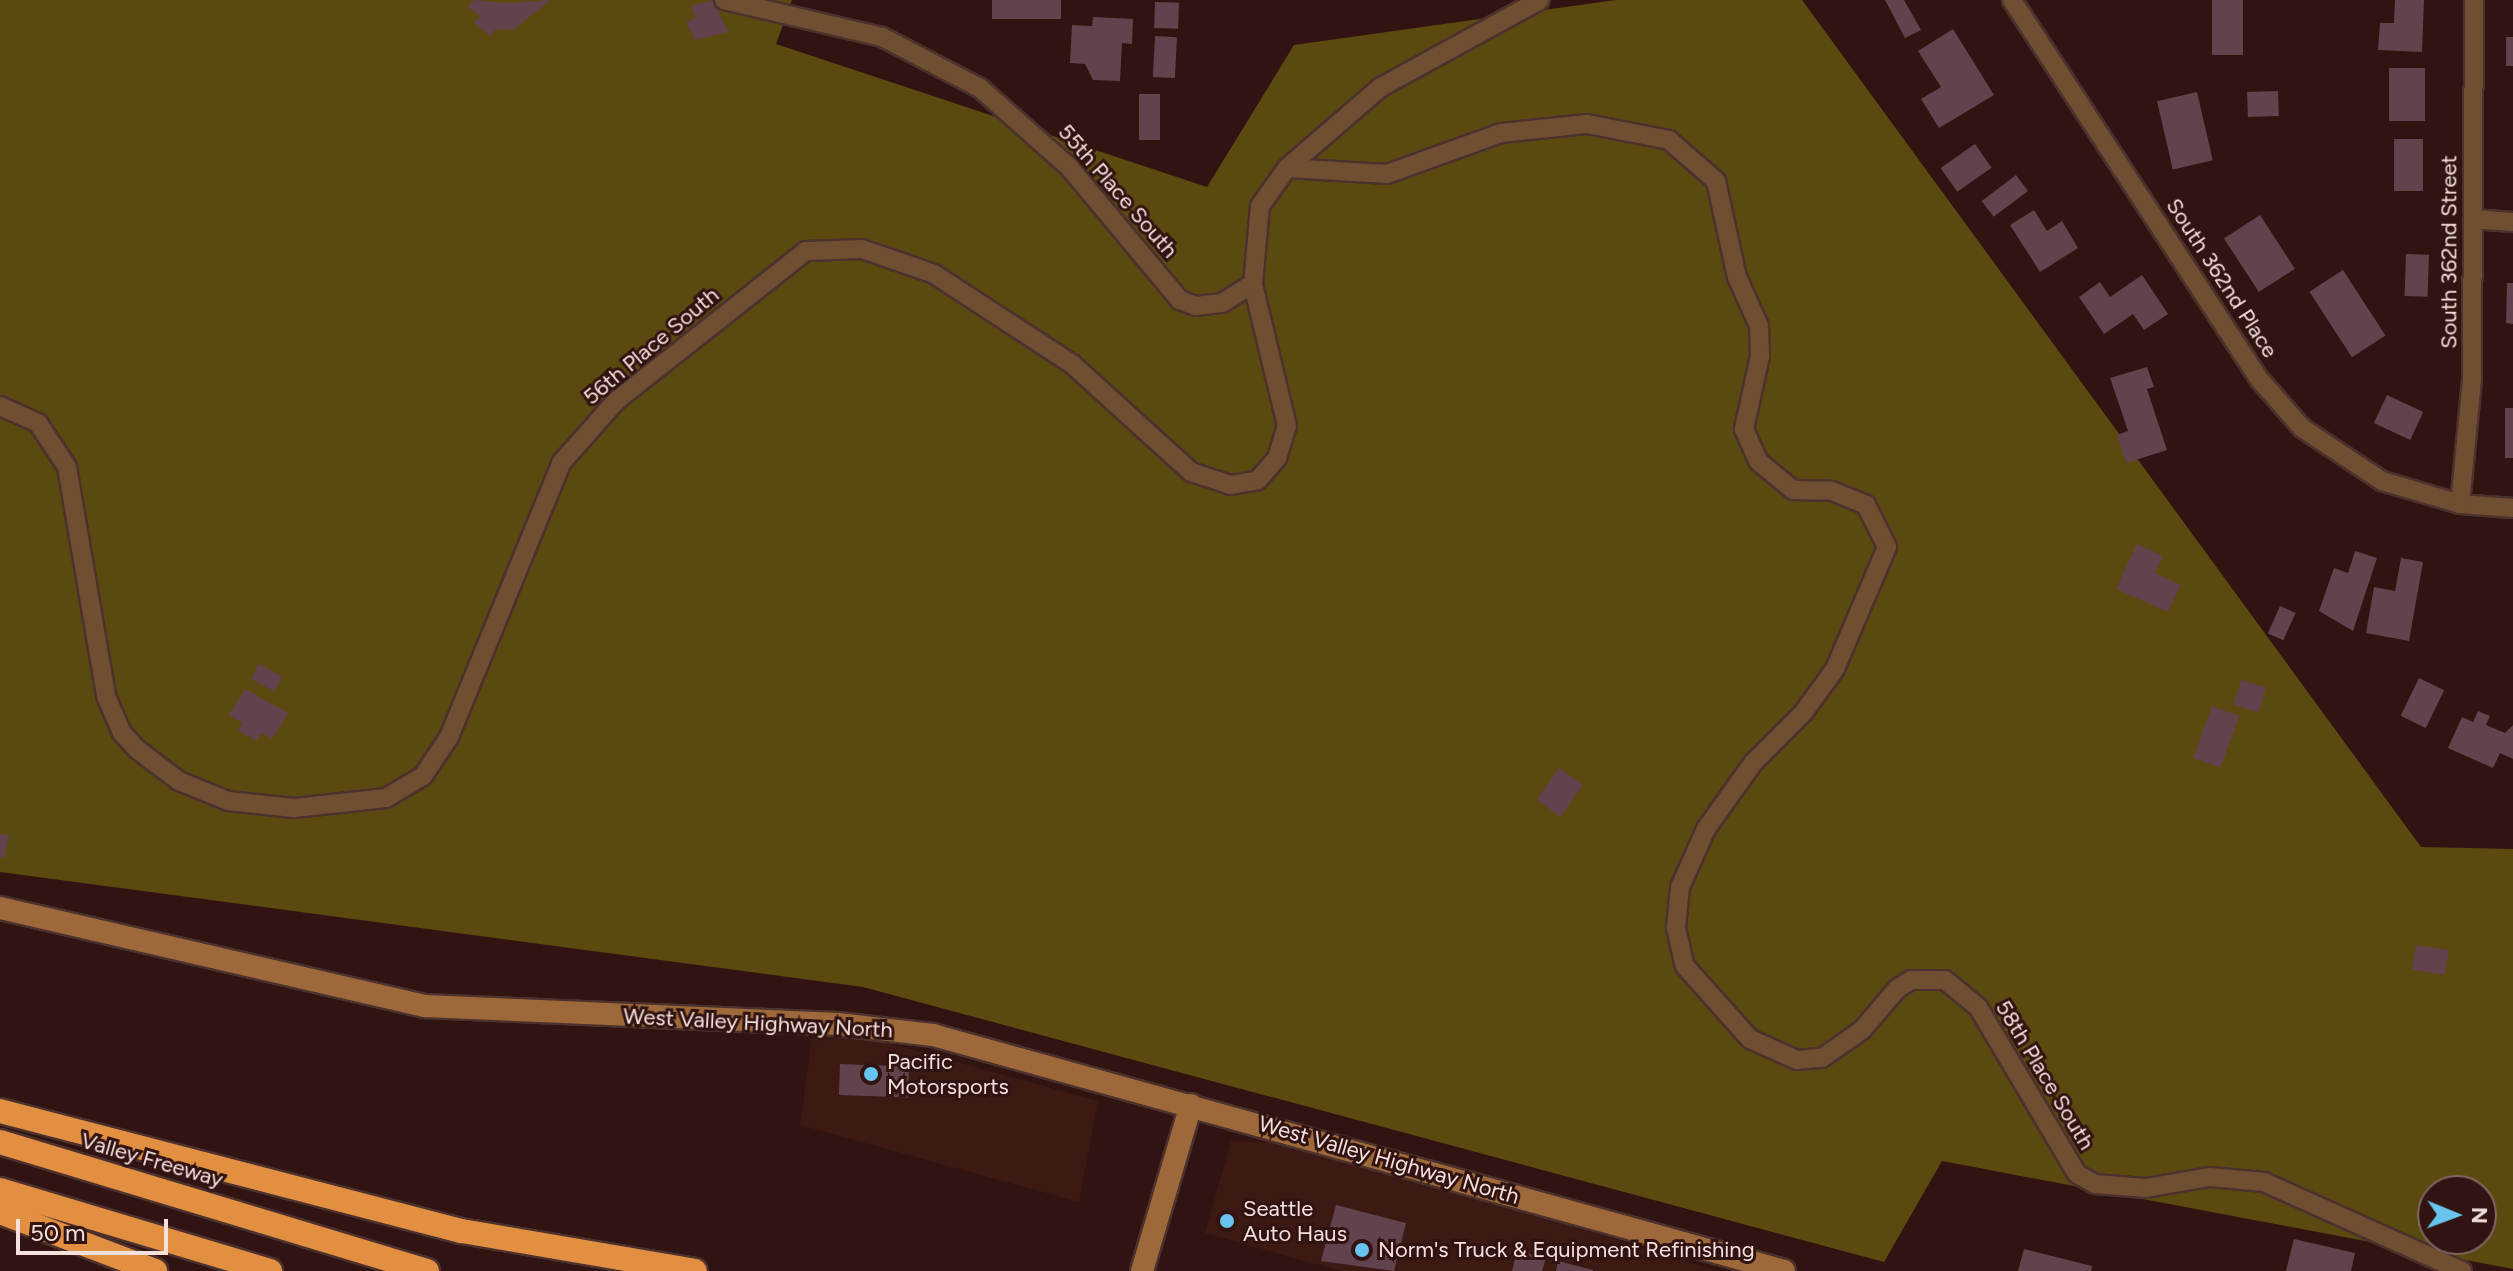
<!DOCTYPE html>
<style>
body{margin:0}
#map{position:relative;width:2513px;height:1271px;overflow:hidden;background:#311411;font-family:Figtree,sans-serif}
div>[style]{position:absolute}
.built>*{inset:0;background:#3d1914}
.forest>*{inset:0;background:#5a4a10}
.building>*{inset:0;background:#62424d;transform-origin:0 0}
.roads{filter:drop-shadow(2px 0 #4c312d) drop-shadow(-2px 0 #4c312d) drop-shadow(0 2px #4c312d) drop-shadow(0 -2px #4c312d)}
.minor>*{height:18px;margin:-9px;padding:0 9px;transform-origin:9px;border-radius:9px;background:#704e32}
.secondary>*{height:22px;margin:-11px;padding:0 11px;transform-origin:11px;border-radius:11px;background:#9e693a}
.motorway>*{height:24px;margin:-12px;padding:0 12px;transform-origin:12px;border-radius:12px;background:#e38f42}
.dots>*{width:22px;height:22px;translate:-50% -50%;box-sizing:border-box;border:4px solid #311411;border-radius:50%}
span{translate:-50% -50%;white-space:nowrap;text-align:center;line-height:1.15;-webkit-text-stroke:6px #311411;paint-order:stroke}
.street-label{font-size:22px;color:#f5e0dc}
.poi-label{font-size:22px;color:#f5e0dc}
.left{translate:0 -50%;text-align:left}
.north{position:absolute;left:2417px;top:1175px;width:80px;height:80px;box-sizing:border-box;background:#311411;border:2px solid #7f6662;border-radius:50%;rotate:91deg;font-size:22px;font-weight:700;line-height:32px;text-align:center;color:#f5e0dc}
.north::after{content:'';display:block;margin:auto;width:28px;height:36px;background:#66c4ef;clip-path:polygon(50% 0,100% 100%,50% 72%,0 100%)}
.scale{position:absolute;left:16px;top:1219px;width:152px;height:36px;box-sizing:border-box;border:4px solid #f5e0dc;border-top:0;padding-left:10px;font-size:24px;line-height:28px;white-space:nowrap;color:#f5e0dc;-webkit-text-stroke:6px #311411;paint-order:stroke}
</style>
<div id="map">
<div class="built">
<div style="clip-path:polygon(812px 1036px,873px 1039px,1098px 1101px,1079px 1202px,800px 1125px)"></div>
<div style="clip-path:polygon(1231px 1141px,1269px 1142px,1460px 1192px,1718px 1271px,1341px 1271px,1205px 1233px)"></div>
</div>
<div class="forest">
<div style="clip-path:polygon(evenodd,0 0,792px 0,776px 44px,1207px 187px,1294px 45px,1616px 0,1802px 0,2421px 847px,2513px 849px,2513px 1269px,1942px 1161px,1884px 1262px,863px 987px,0 872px,0 0,2433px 1191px,2481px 1191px,2481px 1239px,2433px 1239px,2433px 1191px)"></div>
</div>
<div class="building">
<div style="clip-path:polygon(474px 0,507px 3px,551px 0,513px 30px,496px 29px,490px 36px,474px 23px,480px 16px,468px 7px)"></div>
<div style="clip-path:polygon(713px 0,728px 32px,695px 40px,686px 22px,696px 18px,691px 6px)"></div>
<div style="left:992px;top:0;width:69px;height:19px"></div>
<div style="clip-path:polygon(1885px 0,1904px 0,1921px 30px,1905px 38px)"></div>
<div style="left:2212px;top:0;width:31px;height:55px"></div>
<div style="clip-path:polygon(2395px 0,2424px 0,2422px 52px,2378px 50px,2380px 23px,2394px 23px)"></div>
<div style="left:1155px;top:2px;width:24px;height:26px;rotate:2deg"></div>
<div style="clip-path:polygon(1093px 17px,1133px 19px,1132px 44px,1122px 43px,1120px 81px,1093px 80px,1085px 64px,1070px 63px,1072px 25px,1092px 26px)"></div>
<div style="clip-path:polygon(1953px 29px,1994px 95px,1939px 128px,1921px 99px,1941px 87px,1918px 51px)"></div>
<div style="left:1155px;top:36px;width:22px;height:41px;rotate:3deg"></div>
<div style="left:2506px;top:37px;width:7px;height:29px"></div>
<div style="left:2389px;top:68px;width:36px;height:53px"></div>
<div style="left:2278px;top:91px;width:25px;height:31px;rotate:88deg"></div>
<div style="left:2197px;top:92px;width:70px;height:41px;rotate:77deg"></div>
<div style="left:1139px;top:94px;width:21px;height:46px"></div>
<div style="left:2394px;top:139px;width:29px;height:52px"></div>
<div style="left:1975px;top:144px;width:29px;height:42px;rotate:55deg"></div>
<div style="left:2016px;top:175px;width:20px;height:43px;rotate:53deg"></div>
<div style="clip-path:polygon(2034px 210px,2047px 231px,2062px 221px,2078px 248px,2040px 272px,2010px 225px)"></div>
<div style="left:2260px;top:215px;width:64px;height:43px;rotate:57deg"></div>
<div style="left:2406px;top:254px;width:23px;height:42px;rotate:2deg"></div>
<div style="left:2343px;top:270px;width:78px;height:40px;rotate:57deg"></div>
<div style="clip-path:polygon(2142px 275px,2168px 314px,2144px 330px,2133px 314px,2104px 334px,2079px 297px,2100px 282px,2110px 297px)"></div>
<div style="clip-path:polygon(2507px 283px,2513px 283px,2513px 324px,2506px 323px)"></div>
<div style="clip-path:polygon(2147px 367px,2154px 387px,2147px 389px,2167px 450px,2126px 463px,2117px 435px,2128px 431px,2110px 378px)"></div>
<div style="left:2387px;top:395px;width:40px;height:31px;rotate:25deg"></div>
<div style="left:2505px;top:408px;width:8px;height:50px"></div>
<div style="clip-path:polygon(2137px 544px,2163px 556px,2155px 573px,2181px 585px,2168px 612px,2116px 589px)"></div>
<div style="clip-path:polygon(2355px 551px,2377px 558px,2353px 631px,2319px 611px,2334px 568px,2348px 573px)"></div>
<div style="clip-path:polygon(2401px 558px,2423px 562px,2409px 641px,2366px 633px,2374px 587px,2395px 591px)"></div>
<div style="left:2280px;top:606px;width:17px;height:30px;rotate:24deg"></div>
<div style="left:259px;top:664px;width:26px;height:17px;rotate:28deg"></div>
<div style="left:2419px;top:678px;width:28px;height:42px;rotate:26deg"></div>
<div style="left:2241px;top:680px;width:26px;height:26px;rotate:16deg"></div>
<div style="clip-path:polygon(245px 689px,288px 713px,272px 739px,261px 733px,256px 741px,238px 730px,242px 723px,229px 715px)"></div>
<div style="left:2212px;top:706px;width:29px;height:55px;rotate:20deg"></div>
<div style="clip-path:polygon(2478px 711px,2490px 716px,2486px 725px,2505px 733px,2513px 725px,2513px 759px,2500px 753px,2493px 768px,2448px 748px,2462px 717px,2473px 722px)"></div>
<div style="left:1559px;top:768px;width:29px;height:39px;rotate:35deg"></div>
<div style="clip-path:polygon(0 834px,9px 835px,4px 858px,0 857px)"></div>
<div style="left:2416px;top:945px;width:33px;height:25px;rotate:9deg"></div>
<div style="left:840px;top:1064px;width:69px;height:31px;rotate:2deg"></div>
<div style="clip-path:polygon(1336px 1205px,1406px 1223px,1394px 1271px,1321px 1261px)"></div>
<div style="clip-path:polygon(2294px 1239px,2355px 1253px,2351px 1271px,2286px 1271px)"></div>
<div style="clip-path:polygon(2024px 1249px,2092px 1266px,2091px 1271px,2018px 1271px)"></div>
<div style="clip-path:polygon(1517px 1251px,1546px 1258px,1542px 1271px,1512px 1271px)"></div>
<div style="clip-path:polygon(1558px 1261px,1593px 1270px,1593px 1271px,1556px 1271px)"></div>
</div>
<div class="roads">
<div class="minor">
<div style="left:724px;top:0;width:162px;rotate:13.2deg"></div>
<div style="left:882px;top:37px;width:110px;rotate:27.5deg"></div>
<div style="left:980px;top:88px;width:119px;rotate:41.6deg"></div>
<div style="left:1069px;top:167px;width:173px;rotate:50.2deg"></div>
<div style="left:1180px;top:300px;width:17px;rotate:21deg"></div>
<div style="left:1196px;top:306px;width:26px;rotate:-7deg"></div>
<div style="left:1222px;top:303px;width:36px;rotate:-32deg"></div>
<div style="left:2012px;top:0;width:454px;rotate:56.9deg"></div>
<div style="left:2260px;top:380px;width:64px;rotate:48.8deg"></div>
<div style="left:2302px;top:428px;width:96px;rotate:33.5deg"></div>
<div style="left:2382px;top:481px;width:81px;rotate:16.4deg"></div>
<div style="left:2460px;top:504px;width:53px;rotate:4.3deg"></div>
<div style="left:1287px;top:168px;width:100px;rotate:3.4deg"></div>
<div style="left:1387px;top:174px;width:121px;rotate:-19.8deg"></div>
<div style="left:1501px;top:133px;width:86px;rotate:-6deg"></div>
<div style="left:1587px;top:124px;width:84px;rotate:11deg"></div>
<div style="left:1669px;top:140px;width:62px;rotate:41.1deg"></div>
<div style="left:1716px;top:181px;width:98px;rotate:77.7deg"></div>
<div style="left:1737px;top:277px;width:54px;rotate:65.8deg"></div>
<div style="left:1759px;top:326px;width:30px;rotate:88deg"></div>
<div style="left:1760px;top:356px;width:75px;rotate:102.4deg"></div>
<div style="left:1744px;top:429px;width:35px;rotate:66deg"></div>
<div style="left:1758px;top:461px;width:45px;rotate:39.6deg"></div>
<div style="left:1793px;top:490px;width:39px;rotate:1deg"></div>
<div style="left:1832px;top:491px;width:37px;rotate:22deg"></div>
<div style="left:1866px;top:505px;width:47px;rotate:63.4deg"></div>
<div style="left:1887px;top:547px;width:133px;rotate:113.1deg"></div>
<div style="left:1835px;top:669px;width:54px;rotate:126deg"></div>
<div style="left:1803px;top:713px;width:71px;rotate:135deg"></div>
<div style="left:1753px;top:763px;width:81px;rotate:125.5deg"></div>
<div style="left:1706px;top:829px;width:64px;rotate:114.1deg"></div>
<div style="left:1680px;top:887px;width:41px;rotate:95.6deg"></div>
<div style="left:1676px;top:928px;width:39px;rotate:77deg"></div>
<div style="left:1685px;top:966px;width:98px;rotate:48.3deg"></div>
<div style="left:1750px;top:1039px;width:51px;rotate:24.1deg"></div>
<div style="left:1797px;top:1060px;width:25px;rotate:-5deg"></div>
<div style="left:1822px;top:1058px;width:49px;rotate:-35deg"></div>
<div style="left:1862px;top:1030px;width:54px;rotate:-49.5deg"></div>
<div style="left:1897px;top:989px;width:17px;rotate:-33deg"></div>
<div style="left:1911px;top:980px;width:34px"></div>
<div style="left:1945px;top:980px;width:43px;rotate:39.3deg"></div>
<div style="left:1978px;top:1007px;width:194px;rotate:59.3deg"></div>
<div style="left:2077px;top:1174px;width:21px;rotate:29deg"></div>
<div style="left:2095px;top:1184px;width:51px;rotate:4.5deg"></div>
<div style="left:2146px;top:1188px;width:65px;rotate:-9.8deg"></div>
<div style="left:2210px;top:1177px;width:54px;rotate:5.3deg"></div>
<div style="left:2264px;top:1182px;width:217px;rotate:24.2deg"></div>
<div style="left:2473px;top:219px;width:40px;rotate:4.3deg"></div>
<div style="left:0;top:406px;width:42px;rotate:24.1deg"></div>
<div style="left:38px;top:423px;width:53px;rotate:56.6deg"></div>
<div style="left:67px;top:467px;width:232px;rotate:80.3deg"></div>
<div style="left:106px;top:696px;width:40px;rotate:66.6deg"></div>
<div style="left:122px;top:733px;width:23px;rotate:47deg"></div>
<div style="left:138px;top:750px;width:51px;rotate:37.1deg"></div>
<div style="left:179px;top:781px;width:53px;rotate:22.2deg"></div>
<div style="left:228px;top:801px;width:66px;rotate:6.1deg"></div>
<div style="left:294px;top:808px;width:93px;rotate:-6.2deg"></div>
<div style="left:386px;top:798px;width:43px;rotate:-30.7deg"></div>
<div style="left:423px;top:776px;width:47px;rotate:-56.3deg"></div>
<div style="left:449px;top:737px;width:297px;rotate:-67.7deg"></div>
<div style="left:562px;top:462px;width:81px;rotate:-48.5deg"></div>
<div style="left:616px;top:401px;width:242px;rotate:-38.3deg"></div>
<div style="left:806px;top:251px;width:56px;rotate:-2deg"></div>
<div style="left:862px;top:249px;width:76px;rotate:19.1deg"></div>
<div style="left:934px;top:274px;width:165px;rotate:33.1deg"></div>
<div style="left:1072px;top:364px;width:161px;rotate:42.2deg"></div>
<div style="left:1191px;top:472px;width:42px;rotate:18deg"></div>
<div style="left:1231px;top:485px;width:27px;rotate:-10deg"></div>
<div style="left:1258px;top:480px;width:29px;rotate:-49deg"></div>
<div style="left:1277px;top:458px;width:34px;rotate:-73deg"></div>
<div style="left:1287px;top:426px;width:146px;rotate:-103.5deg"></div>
<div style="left:1253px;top:284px;width:78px;rotate:-84.9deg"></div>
<div style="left:1260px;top:206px;width:47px;rotate:-54.6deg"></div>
<div style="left:1287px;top:168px;width:124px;rotate:-40.8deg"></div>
<div style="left:1381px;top:87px;width:181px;rotate:-28.7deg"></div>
<div style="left:2460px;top:504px;width:126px;rotate:-84.5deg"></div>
<div style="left:2472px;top:379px;width:379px;rotate:-89.7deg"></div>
</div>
<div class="secondary">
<div style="left:0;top:908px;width:436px;rotate:13deg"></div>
<div style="left:425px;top:1006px;width:413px;rotate:2.5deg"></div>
<div style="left:838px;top:1024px;width:96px;rotate:6.6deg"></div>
<div style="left:933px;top:1035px;width:883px;rotate:15.5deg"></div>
<div style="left:1142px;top:1271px;width:173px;rotate:-73.6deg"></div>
</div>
<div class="motorway">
<div style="left:0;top:1111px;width:477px;rotate:14.6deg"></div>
<div style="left:462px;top:1231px;width:236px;rotate:9.7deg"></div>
<div style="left:0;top:1142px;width:446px;rotate:16.8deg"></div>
<div style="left:0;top:1190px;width:282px;rotate:16.7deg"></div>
<div style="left:0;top:1212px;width:166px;rotate:20.8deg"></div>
</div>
</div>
<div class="dots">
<div style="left:871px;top:1074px;background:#66c4ef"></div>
<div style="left:1227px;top:1221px;background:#66c4ef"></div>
<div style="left:1362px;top:1250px;background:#66c4ef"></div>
</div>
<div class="street-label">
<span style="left:1118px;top:191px;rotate:49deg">55th Place South</span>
<span style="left:2449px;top:252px;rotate:-90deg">South 362nd Street</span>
<span style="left:2222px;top:278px;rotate:57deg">South 362nd Place</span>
<span style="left:651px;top:346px;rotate:-40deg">56th Place South</span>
<span style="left:758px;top:1023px;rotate:3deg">West Valley Highway North</span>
<span style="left:2045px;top:1075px;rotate:59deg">58th Place South</span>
<span style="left:152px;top:1160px;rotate:16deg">Valley Freeway</span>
<span style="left:1389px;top:1160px;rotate:16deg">West Valley Highway North</span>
</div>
<div class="poi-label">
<span class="left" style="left:887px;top:1074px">Pacific<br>Motorsports</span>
<span class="left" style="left:1243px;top:1221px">Seattle<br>Auto Haus</span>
<span class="left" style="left:1378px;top:1250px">Norm's Truck &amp; Equipment Refinishing</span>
</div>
<div class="north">N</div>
<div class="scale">50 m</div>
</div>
